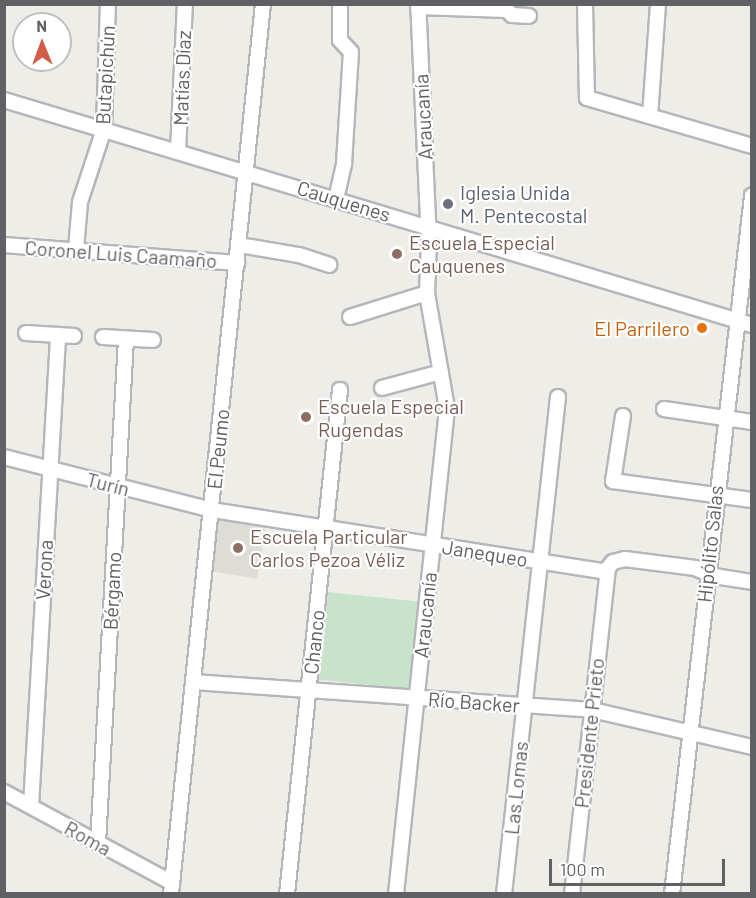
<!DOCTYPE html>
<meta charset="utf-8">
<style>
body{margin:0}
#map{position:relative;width:756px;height:898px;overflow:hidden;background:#efede7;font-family:Barlow,sans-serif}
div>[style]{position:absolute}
.education>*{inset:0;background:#dedcd6;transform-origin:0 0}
.green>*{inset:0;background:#c7e3c9;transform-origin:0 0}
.roads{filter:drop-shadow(2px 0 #b4b6ba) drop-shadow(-2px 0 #b4b6ba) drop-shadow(0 2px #b4b6ba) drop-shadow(0 -2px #b4b6ba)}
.minor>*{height:14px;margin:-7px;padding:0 7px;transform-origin:7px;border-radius:7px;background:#fff}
.dots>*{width:16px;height:16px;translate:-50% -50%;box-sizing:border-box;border:3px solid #fff;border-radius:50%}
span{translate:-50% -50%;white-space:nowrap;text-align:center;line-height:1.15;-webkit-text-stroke:4.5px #fff;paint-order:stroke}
.street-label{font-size:20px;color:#5f6165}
.worship-label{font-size:20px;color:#5b616d}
.left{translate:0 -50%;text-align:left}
.education-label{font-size:20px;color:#785e54}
.food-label{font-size:20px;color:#c56008}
.right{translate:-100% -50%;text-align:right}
.frame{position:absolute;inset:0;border:6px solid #5f6165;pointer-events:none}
.north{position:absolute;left:12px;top:12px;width:60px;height:60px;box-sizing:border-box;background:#fff;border:2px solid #bfc0c1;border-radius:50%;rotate:359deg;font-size:16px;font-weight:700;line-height:24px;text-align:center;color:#5f6165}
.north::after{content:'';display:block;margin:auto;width:21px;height:27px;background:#d35c49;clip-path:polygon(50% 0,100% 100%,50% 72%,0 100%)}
.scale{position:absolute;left:549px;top:859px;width:176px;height:27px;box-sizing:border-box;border:3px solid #5f6165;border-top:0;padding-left:8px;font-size:18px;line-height:21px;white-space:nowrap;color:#5f6165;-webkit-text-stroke:4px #fff;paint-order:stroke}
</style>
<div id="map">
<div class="education">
<div style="left:219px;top:519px;width:47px;height:53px;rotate:9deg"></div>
</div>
<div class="green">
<div style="left:328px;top:592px;width:90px;height:88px;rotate:6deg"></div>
</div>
<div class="roads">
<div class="minor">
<div style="left:585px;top:4px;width:94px;rotate:88.8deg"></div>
<div style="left:587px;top:98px;width:172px;rotate:16.2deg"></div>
<div style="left:418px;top:7px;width:89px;rotate:1.9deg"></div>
<div style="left:507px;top:10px;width:7px;rotate:45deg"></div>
<div style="left:512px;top:15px;width:17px;rotate:3deg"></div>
<div style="left:4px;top:100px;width:781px;rotate:16.74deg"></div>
<div style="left:650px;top:116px;width:112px;rotate:-85.9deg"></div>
<div style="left:178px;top:151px;width:147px;rotate:-87.3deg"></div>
<div style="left:336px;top:199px;width:37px;rotate:-77deg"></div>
<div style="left:344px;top:163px;width:111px;rotate:-86.4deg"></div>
<div style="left:351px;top:52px;width:16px;rotate:-133deg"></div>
<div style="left:340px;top:40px;width:36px;rotate:-90deg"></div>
<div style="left:4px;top:245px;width:234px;rotate:4.4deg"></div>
<div style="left:239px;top:245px;width:61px;rotate:9.5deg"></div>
<div style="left:299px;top:255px;width:32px;rotate:18deg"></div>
<div style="left:76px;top:249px;width:47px;rotate:-85.1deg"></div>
<div style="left:80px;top:202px;width:77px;rotate:-71.8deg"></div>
<div style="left:104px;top:129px;width:125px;rotate:-88.2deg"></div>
<div style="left:350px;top:317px;width:81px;rotate:-17.3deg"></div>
<div style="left:26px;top:333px;width:48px;rotate:3.6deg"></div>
<div style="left:103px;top:337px;width:50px;rotate:3.4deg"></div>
<div style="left:382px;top:388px;width:61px;rotate:-15.2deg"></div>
<div style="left:664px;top:409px;width:89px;rotate:8.4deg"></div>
<div style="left:623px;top:416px;width:66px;rotate:98.7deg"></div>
<div style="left:613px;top:481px;width:140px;rotate:7.8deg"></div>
<div style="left:4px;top:457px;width:215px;rotate:14.3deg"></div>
<div style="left:212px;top:510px;width:400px;rotate:8.9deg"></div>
<div style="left:193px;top:682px;width:400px;rotate:4deg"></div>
<div style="left:592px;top:710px;width:164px;rotate:13deg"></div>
<div style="left:4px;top:792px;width:191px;rotate:28.4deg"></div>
<div style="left:31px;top:806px;width:472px;rotate:-86.7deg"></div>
<div style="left:98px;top:843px;width:505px;rotate:-86.82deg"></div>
<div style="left:171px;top:894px;width:895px;rotate:-84.1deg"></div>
<div style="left:287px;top:894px;width:507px;rotate:-84deg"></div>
<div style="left:396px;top:894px;width:489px;rotate:-84deg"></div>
<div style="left:447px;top:408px;width:117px;rotate:-99.9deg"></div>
<div style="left:427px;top:293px;width:51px;rotate:-87.8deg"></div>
<div style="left:429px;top:242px;width:238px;rotate:-92.6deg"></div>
<div style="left:504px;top:894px;width:500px;rotate:-83.8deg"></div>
<div style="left:572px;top:894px;width:328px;rotate:-83.7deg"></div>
<div style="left:608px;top:568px;width:8px;rotate:-50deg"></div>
<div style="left:613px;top:562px;width:12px;rotate:-14deg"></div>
<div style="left:625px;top:559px;width:71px;rotate:7.3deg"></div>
<div style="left:695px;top:568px;width:21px;rotate:23deg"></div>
<div style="left:714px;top:576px;width:38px;rotate:9deg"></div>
<div style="left:672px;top:894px;width:703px;rotate:-83.46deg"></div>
</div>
</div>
<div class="dots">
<div style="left:448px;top:204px;background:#6b7280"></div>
<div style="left:397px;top:254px;background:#8d6e63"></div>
<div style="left:702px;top:328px;background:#e8710a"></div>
<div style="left:306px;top:417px;background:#8d6e63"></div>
<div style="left:238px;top:548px;background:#8d6e63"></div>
</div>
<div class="street-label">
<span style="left:105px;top:75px;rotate:-87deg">Butapichún</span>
<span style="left:182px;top:78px;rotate:-88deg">Matías Díaz</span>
<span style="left:423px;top:117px;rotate:-93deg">Araucanía</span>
<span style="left:344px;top:201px;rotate:17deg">Cauquenes</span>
<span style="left:121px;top:254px;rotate:4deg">Coronel Luis Caamaño</span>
<span style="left:218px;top:449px;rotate:-84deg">El Peumo</span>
<span style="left:108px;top:484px;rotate:14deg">Turín</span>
<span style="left:710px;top:544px;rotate:-84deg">Hipólito Salas</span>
<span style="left:485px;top:553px;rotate:9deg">Janequeo</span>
<span style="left:44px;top:570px;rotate:-87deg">Verona</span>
<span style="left:112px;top:591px;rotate:-87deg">Bérgamo</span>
<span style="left:425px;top:615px;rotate:-84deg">Araucanía</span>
<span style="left:314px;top:642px;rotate:-84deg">Chanco</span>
<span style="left:474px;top:702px;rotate:4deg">Río Backer</span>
<span style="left:589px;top:733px;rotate:-84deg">Presidente Prieto</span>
<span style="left:516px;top:788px;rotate:-84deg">Las Lomas</span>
<span style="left:88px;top:838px;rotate:29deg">Roma</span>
</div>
<div class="worship-label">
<span class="left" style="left:460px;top:204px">Iglesia Unida<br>M. Pentecostal</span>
</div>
<div class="education-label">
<span class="left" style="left:409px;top:254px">Escuela Especial<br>Cauquenes</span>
<span class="left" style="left:318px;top:418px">Escuela Especial<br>Rugendas</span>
<span class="left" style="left:250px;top:548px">Escuela Particular<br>Carlos Pezoa Véliz</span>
</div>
<div class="food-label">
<span class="right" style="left:690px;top:328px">El Parrilero</span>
</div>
<div class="frame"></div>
<div class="north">N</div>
<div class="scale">100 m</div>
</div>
